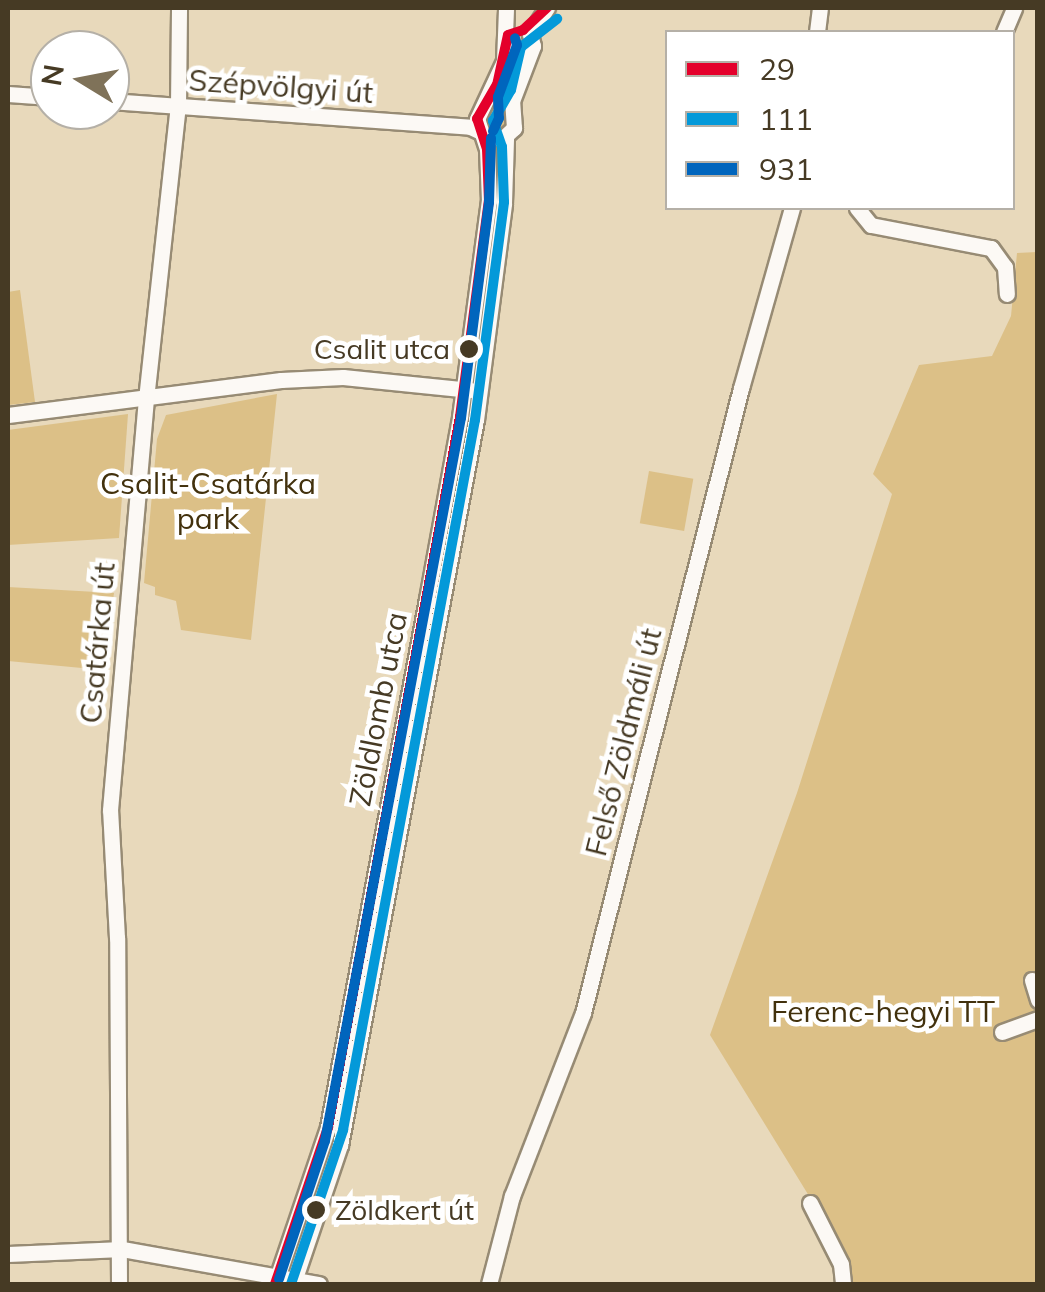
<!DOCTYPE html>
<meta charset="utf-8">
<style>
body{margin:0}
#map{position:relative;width:1045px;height:1292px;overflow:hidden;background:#e8d9bb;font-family:Mulish,sans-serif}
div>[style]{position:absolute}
.green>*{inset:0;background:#dcc087;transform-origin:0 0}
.roads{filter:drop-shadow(2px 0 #978b74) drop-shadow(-2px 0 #978b74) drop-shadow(0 2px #978b74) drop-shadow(0 -2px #978b74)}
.minor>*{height:15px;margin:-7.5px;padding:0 7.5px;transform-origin:7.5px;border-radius:7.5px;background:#fcf9f5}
.bus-1>*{height:10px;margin:-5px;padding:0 5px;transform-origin:5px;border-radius:5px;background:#e4002b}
.bus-2>*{height:10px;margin:-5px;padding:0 5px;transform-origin:5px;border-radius:5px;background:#0499d9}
.bus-3>*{height:10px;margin:-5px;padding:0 5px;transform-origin:5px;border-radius:5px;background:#0065bd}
.dots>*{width:28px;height:28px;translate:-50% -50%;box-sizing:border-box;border:5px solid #fff;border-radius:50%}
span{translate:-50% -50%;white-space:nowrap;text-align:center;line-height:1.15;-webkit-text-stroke:9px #fff;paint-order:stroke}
.bus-label{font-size:28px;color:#463a24}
.right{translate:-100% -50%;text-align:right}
.left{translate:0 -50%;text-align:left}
.street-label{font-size:30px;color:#463a24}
.park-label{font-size:30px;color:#42310d}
.frame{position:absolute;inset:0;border:10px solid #463a24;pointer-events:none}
.legend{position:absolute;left:665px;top:30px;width:350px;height:180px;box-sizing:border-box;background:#fff;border:2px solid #b5b0a7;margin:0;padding:12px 18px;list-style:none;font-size:30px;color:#463a24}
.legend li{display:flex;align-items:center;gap:20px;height:50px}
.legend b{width:50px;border:2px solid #b5b0a7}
.north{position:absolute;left:30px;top:30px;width:100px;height:100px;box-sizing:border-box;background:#fff;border:2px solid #b5b0a7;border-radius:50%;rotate:280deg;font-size:28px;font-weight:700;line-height:40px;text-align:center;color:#463a24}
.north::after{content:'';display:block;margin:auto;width:35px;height:45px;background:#7f7259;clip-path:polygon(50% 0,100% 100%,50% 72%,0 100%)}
</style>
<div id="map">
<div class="green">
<div style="clip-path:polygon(519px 38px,528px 44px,513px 119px,496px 135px,486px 131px,483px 112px,496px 97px,510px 46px)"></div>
<div style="clip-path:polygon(1037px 252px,1037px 1284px,849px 1284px,841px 1248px,710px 1035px,797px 793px,892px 494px,873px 474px,919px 365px,992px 356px,1011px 316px,1017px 253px)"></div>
<div style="clip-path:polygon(20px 290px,35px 402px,8px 405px,8px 292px)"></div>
<div style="clip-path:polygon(277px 394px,251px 640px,181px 630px,176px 601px,155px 595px,155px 587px,144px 583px,157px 439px,166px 415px)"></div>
<div style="clip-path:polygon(128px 414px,119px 538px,8px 545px,8px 430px)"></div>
<div style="left:649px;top:471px;width:45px;height:53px;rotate:10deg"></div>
<div style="clip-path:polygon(8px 587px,114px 593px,103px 670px,8px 661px)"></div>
</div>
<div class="roads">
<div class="minor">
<div style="left:817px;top:32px;width:24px;rotate:-83deg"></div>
<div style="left:1004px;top:32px;width:26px;rotate:-67deg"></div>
<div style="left:530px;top:34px;width:31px;rotate:-57deg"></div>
<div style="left:8px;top:94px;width:42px;rotate:4.1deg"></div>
<div style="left:110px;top:101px;width:361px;rotate:4.1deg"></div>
<div style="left:470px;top:127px;width:10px;rotate:24deg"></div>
<div style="left:501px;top:140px;width:18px;rotate:-43deg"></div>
<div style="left:514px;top:128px;width:27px;rotate:-94deg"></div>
<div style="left:512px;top:101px;width:59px;rotate:-69.1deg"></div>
<div style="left:533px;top:46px;width:12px;rotate:-104deg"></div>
<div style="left:857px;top:208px;width:22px;rotate:51deg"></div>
<div style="left:871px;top:225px;width:122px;rotate:10.9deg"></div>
<div style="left:991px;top:248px;width:24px;rotate:54deg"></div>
<div style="left:1005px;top:267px;width:27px;rotate:86deg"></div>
<div style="left:8px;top:415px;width:275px;rotate:-7.3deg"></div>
<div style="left:281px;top:380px;width:62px;rotate:-2.8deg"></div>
<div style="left:343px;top:377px;width:128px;rotate:5.8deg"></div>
<div style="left:1032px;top:980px;width:21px;rotate:73deg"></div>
<div style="left:1002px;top:1032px;width:38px;rotate:-20deg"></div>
<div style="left:810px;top:1203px;width:68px;rotate:63.1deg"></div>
<div style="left:841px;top:1264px;width:20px;rotate:84deg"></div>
<div style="left:8px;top:1254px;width:114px;rotate:-2.5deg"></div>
<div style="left:122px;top:1249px;width:200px;rotate:10.1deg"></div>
<div style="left:119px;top:1284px;width:346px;rotate:-90.3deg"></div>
<div style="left:117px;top:938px;width:128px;rotate:-93.1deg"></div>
<div style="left:110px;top:810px;width:413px;rotate:-85deg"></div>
<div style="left:146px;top:399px;width:295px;rotate:-83.8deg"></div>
<div style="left:178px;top:106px;width:98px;rotate:-89.4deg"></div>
<div style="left:275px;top:1284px;width:166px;rotate:-71.3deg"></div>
<div style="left:328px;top:1127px;width:537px;rotate:-79.38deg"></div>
<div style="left:427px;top:599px;width:185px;rotate:-79.7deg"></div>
<div style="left:460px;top:417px;width:218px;rotate:-82.4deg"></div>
<div style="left:489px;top:201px;width:52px;rotate:-92.2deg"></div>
<div style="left:487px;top:149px;width:32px;rotate:-108deg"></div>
<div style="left:477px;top:119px;width:64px;rotate:-65deg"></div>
<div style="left:504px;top:61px;width:53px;rotate:-87.8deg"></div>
<div style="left:293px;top:1284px;width:147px;rotate:-71.3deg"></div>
<div style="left:340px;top:1145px;width:738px;rotate:-79.38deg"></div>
<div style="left:476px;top:420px;width:219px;rotate:-82.6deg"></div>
<div style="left:504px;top:203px;width:65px;rotate:-88.2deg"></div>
<div style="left:489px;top:1284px;width:91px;rotate:-75.4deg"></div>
<div style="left:512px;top:1196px;width:196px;rotate:-68.8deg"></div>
<div style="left:583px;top:1013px;width:645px;rotate:-75.81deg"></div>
<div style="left:741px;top:388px;width:187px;rotate:-74.2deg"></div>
</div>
</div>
<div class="bus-1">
<div style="left:275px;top:1284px;width:166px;rotate:-71.3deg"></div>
<div style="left:328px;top:1127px;width:722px;rotate:-79.47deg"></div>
<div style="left:460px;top:417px;width:218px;rotate:-82.4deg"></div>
<div style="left:489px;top:201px;width:52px;rotate:-92.2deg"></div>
<div style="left:487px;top:149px;width:32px;rotate:-108deg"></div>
<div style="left:477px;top:119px;width:39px;rotate:-60deg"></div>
<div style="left:497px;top:85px;width:51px;rotate:-77.6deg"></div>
<div style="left:508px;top:35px;width:16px;rotate:-18deg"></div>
<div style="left:523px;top:30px;width:33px;rotate:-43deg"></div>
</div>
<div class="bus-2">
<div style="left:291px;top:1284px;width:163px;rotate:-71.3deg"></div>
<div style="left:343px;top:1130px;width:722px;rotate:-79.47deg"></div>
<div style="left:475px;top:420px;width:220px;rotate:-82.4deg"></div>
<div style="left:504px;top:202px;width:55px;rotate:-92.1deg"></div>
<div style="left:502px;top:147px;width:28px;rotate:-109deg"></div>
<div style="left:493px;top:121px;width:36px;rotate:-60deg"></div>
<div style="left:511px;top:90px;width:44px;rotate:-76.9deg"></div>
<div style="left:521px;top:47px;width:46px;rotate:-37.9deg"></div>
</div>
<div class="bus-3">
<div style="left:493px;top:131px;width:14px;rotate:-65deg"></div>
<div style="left:499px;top:118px;width:21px;rotate:-93deg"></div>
<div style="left:498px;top:97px;width:55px;rotate:-69.9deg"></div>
<div style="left:517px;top:45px;width:7px;rotate:-106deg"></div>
<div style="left:279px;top:1279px;width:145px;rotate:-71.6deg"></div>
<div style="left:325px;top:1141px;width:736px;rotate:-79.35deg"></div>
<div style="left:461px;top:418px;width:218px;rotate:-82.6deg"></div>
<div style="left:489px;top:202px;width:64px;rotate:-88.2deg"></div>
</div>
<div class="dots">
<div style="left:469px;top:349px;background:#463a24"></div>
<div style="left:316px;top:1210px;background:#463a24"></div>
</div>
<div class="bus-label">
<span class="right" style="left:450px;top:349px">Csalit utca</span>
<span class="left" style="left:335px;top:1210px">Zöldkert út</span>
</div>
<div class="street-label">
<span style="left:281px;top:86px;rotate:4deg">Szépvölgyi út</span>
<span style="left:97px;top:643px;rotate:-85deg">Csatárka út</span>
<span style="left:378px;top:709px;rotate:-79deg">Zöldlomb utca</span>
<span style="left:623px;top:742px;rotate:-76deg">Felső Zöldmáli út</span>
</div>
<div class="park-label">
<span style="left:208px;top:500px">Csalit-Csatárka<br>park</span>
<span style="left:883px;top:1011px">Ferenc-hegyi TT</span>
</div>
<div class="frame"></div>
<ul class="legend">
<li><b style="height:12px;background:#e4002b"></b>29</li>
<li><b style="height:12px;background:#0499d9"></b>111</li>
<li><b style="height:12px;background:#0065bd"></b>931</li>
</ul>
<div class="north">N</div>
</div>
